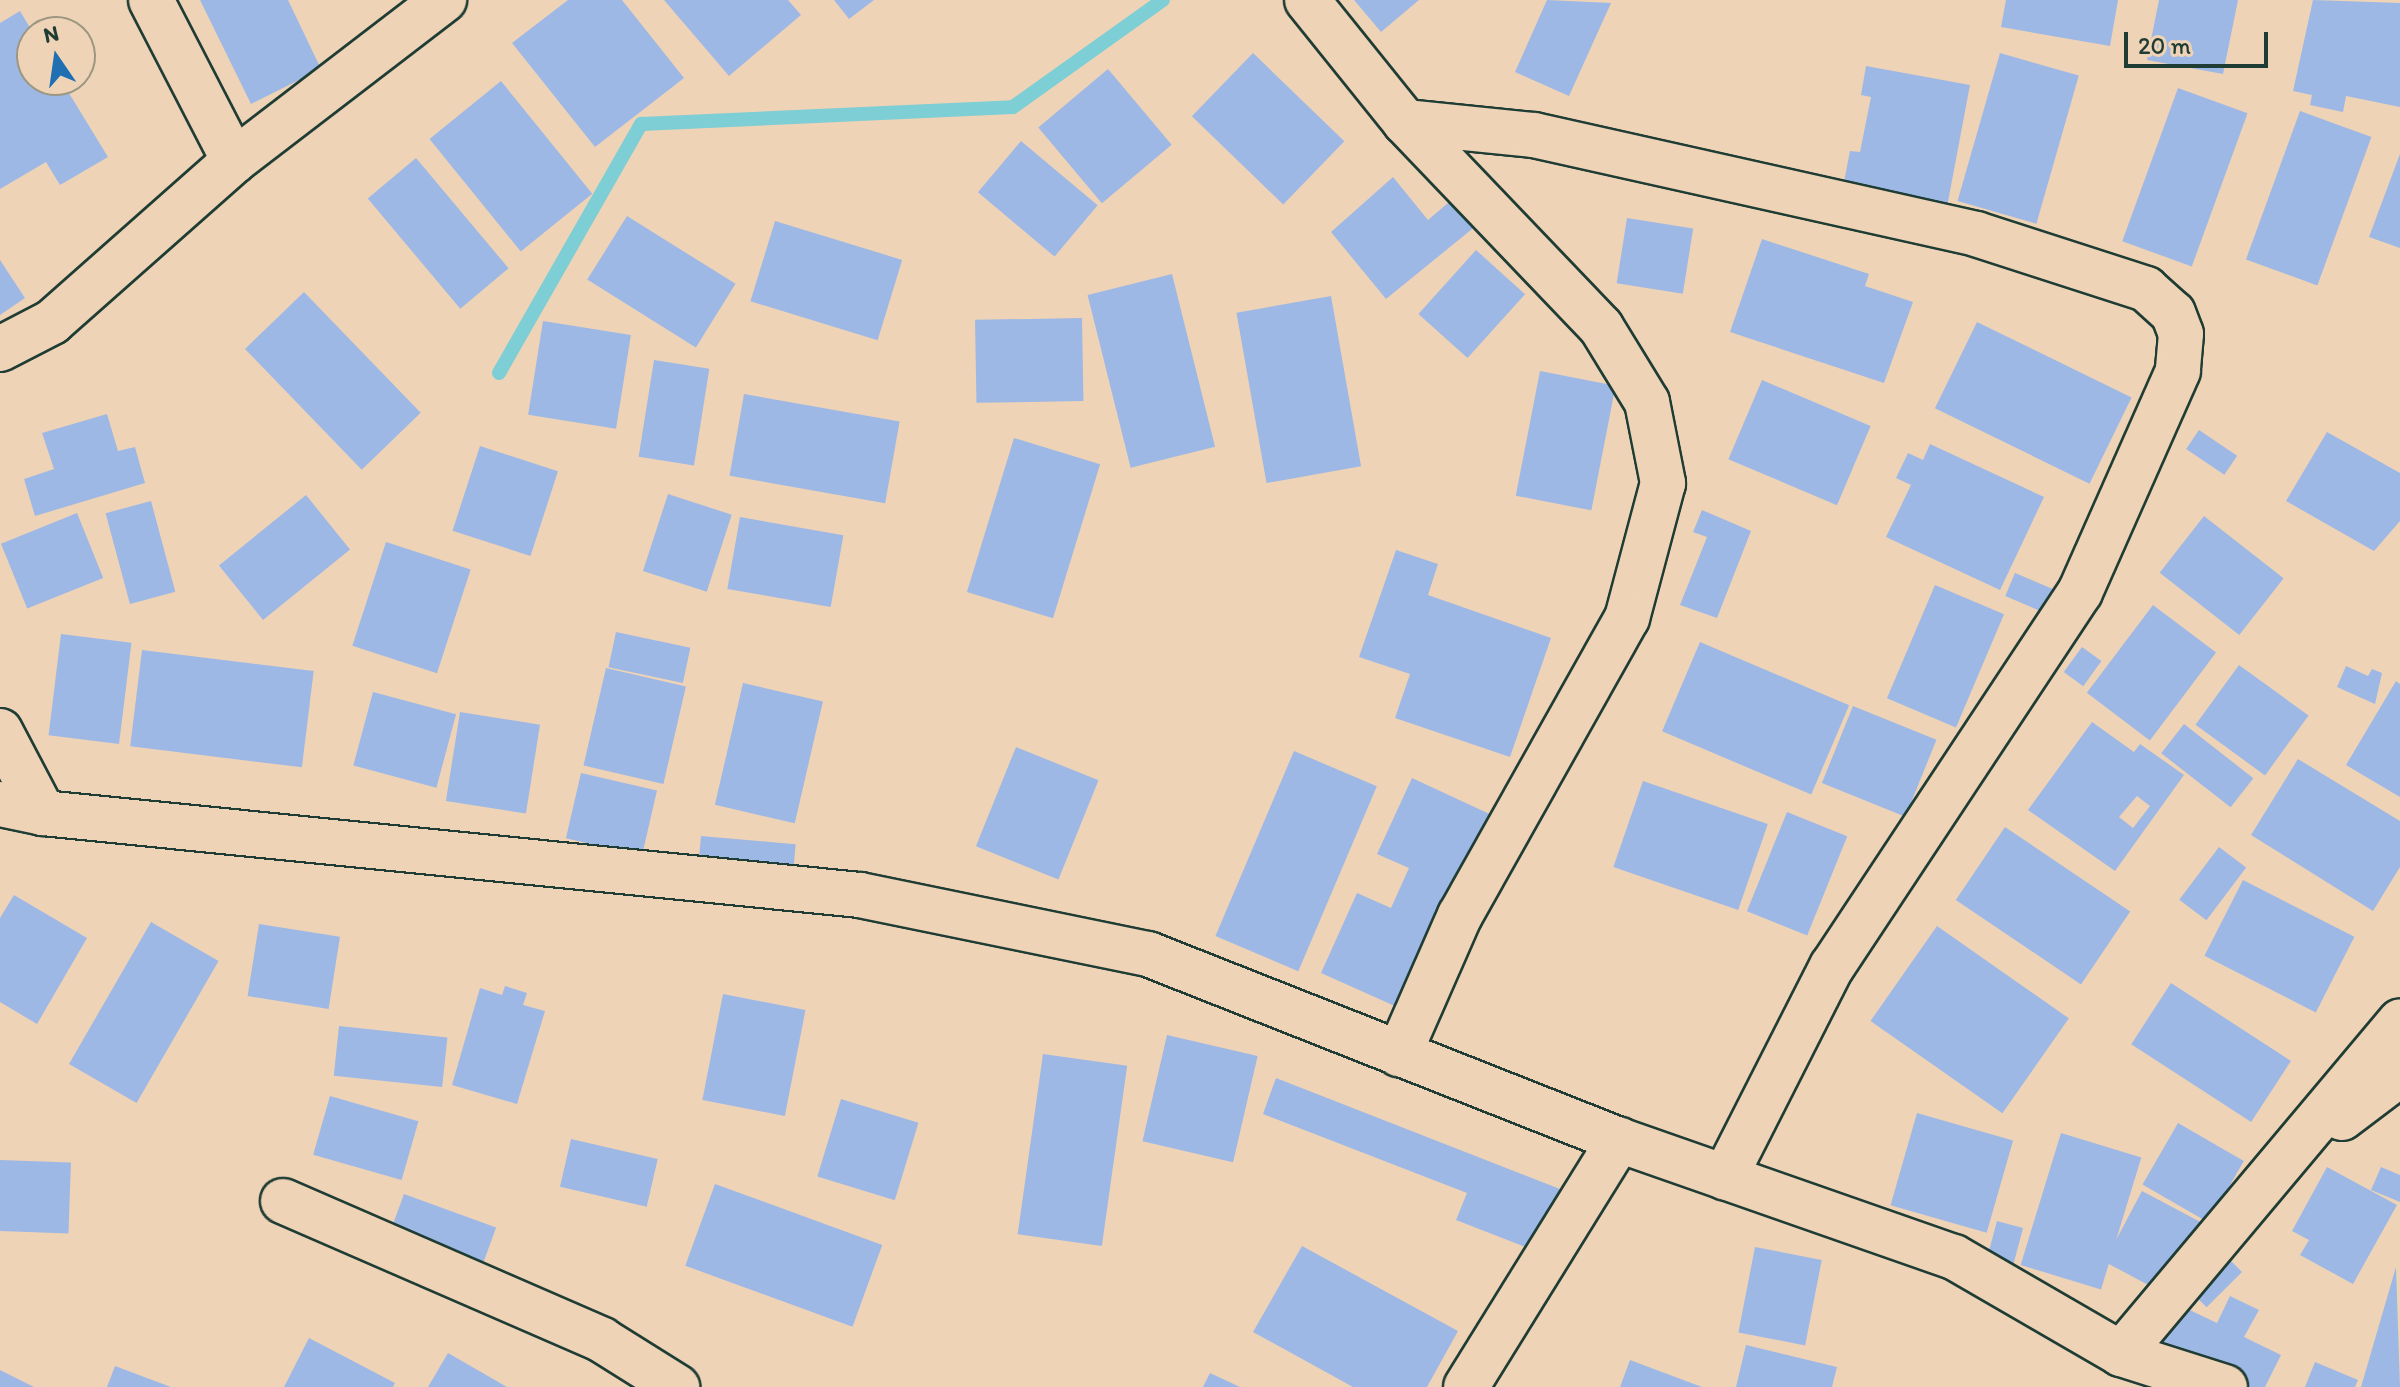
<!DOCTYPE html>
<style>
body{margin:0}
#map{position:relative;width:2400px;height:1387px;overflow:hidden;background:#efd3b6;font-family:Itim,sans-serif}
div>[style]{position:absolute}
.stream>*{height:14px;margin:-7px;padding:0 7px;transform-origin:7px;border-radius:7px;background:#7dced5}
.building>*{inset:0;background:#9eb8e5;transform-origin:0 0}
.roads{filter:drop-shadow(2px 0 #1f3d34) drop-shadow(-2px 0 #1f3d34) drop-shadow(0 2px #1f3d34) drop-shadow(0 -2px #1f3d34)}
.minor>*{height:44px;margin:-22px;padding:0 22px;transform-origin:22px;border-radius:22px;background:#efd3b6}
span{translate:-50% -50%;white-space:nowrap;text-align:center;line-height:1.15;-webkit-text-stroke:6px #efd3b6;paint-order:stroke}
.north{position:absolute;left:16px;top:16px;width:80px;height:80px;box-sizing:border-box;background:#efd3b6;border:2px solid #9c9782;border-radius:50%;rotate:347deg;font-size:22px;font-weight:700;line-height:32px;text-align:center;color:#1f3d34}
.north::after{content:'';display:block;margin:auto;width:28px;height:36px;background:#1f6fb2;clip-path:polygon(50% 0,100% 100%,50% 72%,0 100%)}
.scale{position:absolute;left:2124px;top:32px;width:144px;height:36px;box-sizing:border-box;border:4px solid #1f3d34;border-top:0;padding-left:10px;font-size:24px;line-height:28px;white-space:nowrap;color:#1f3d34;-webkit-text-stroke:6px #efd3b6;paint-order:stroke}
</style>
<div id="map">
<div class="stream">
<div style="left:499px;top:373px;width:287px;rotate:-60.3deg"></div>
<div style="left:641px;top:124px;width:372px;rotate:-2.6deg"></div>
<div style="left:1013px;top:107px;width:184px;rotate:-35.5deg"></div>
</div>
<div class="building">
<div style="clip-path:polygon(200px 0,288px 0,321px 69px,251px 104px)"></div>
<div style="clip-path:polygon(568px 0,622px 0,684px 78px,595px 147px,512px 43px)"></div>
<div style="clip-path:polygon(664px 0,788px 0,801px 15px,729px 76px)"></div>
<div style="clip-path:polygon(834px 0,874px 0,849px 19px)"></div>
<div style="clip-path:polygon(1354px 0,1419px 0,1381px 32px)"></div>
<div style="clip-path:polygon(1547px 0,1611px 3px,1569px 96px,1515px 72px)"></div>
<div style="clip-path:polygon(2006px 0,2118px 0,2110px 46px,2001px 27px)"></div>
<div style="clip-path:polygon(2159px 0,2238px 0,2223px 74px,2147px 60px)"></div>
<div style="clip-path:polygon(2313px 0,2400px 3px,2400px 107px,2346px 96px,2343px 112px,2310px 105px,2312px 95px,2293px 91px)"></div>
<div style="clip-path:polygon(20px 11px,32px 31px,32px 80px,61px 80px,108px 157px,60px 185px,46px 162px,0 189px,0 23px)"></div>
<div style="left:1253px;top:53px;width:127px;height:88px;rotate:44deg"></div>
<div style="left:2000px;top:53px;width:82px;height:154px;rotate:16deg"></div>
<div style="clip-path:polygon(1866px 66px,1970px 85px,1947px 207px,1843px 187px,1850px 151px,1860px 152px,1871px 97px,1861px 95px)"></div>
<div style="left:1108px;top:69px;width:99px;height:91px;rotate:50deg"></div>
<div style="left:501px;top:81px;width:145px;height:92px;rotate:51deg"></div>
<div style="left:2178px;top:88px;width:74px;height:163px;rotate:20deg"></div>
<div style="left:2300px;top:111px;width:76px;height:158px;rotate:20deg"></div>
<div style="left:1021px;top:141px;width:100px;height:67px;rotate:40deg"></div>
<div style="clip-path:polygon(2400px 154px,2400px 248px,2369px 237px)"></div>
<div style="left:416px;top:158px;width:144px;height:63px;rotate:50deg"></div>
<div style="clip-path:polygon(1393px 177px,1428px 220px,1455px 197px,1477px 225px,1386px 299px,1331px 232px)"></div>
<div style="left:627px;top:216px;width:128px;height:75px;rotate:32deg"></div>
<div style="left:1627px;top:218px;width:67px;height:66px;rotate:9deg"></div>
<div style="left:775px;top:221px;width:133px;height:84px;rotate:17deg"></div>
<div style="clip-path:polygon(1762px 239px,1869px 274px,1865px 286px,1913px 302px,1884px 383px,1730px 332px)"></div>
<div style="left:1476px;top:250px;width:66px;height:86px;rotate:42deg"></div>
<div style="clip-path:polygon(0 260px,25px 298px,0 315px)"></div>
<div style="left:1172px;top:274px;width:178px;height:87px;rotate:76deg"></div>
<div style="left:304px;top:292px;width:168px;height:82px;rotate:46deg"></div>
<div style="left:1331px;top:296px;width:173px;height:96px;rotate:80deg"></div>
<div style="left:1082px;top:318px;width:83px;height:107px;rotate:89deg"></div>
<div style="left:543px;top:321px;width:89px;height:95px;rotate:9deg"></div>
<div style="left:1977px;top:322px;width:172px;height:96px;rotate:26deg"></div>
<div style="left:654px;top:360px;width:56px;height:98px;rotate:9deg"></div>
<div style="left:1540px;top:371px;width:77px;height:127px;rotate:11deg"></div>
<div style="left:1762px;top:380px;width:118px;height:86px;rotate:23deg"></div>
<div style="left:744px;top:394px;width:158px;height:83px;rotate:10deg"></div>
<div style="clip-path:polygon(107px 414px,118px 451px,135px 447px,145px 483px,35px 516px,24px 479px,54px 469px,42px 433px)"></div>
<div style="left:2199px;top:430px;width:46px;height:23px;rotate:34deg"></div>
<div style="clip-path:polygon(2327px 432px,2400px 473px,2400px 521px,2374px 551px,2286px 501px)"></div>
<div style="left:1014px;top:438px;width:90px;height:161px;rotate:17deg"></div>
<div style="clip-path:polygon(1930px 444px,2044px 497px,2000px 590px,1886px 537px,1911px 485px,1896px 478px,1908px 453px,1923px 460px)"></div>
<div style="left:480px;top:446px;width:82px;height:89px;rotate:18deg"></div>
<div style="left:668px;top:494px;width:67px;height:81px;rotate:18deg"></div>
<div style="left:306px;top:495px;width:70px;height:112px;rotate:51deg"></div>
<div style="left:151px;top:501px;width:94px;height:47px;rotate:75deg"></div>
<div style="clip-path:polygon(1702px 510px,1751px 531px,1717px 618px,1680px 605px,1707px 537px,1693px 532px)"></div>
<div style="left:77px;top:513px;width:70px;height:82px;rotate:68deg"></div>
<div style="left:2204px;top:516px;width:101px;height:72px;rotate:38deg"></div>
<div style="left:740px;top:517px;width:105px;height:73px;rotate:10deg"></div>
<div style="left:386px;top:542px;width:89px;height:109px;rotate:18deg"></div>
<div style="clip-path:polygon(1396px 550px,1438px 564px,1428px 595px,1551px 638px,1510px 757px,1395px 718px,1410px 674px,1359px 657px)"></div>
<div style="left:2015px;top:573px;width:47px;height:25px;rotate:23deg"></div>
<div style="left:1935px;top:585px;width:75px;height:123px;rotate:23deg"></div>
<div style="left:2153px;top:605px;width:79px;height:110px;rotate:37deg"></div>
<div style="left:616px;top:632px;width:76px;height:36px;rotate:12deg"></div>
<div style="left:61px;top:634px;width:71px;height:102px;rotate:7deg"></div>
<div style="left:1700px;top:642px;width:162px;height:97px;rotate:23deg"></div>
<div style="left:2082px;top:647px;width:24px;height:31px;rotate:36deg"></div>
<div style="left:142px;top:650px;width:173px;height:97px;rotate:7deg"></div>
<div style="left:2239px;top:665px;width:86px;height:74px;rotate:36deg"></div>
<div style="clip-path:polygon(2346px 666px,2368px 676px,2372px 669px,2382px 673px,2375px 704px,2337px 687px)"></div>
<div style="left:606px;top:668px;width:82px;height:100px;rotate:13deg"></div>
<div style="clip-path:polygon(2396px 681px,2400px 684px,2400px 797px,2346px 765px)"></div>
<div style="left:743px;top:683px;width:82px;height:125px;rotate:13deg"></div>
<div style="left:373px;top:692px;width:86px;height:76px;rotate:15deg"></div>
<div style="left:1853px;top:706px;width:90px;height:83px;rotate:22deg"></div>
<div style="left:460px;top:712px;width:81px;height:90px;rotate:9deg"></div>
<div style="clip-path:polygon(evenodd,2092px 722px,2134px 752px,2140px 744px,2184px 775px,2115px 871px,2028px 810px,2092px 722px,2137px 796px,2150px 806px,2133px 828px,2119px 817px,2137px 796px)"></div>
<div style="left:2184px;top:724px;width:88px;height:37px;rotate:38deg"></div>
<div style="left:1016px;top:747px;width:89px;height:107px;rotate:22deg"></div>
<div style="left:1294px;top:751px;width:90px;height:201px;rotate:23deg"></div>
<div style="clip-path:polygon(2298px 759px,2400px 821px,2400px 867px,2373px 911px,2251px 835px)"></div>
<div style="left:581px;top:773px;width:78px;height:67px;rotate:13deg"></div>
<div style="clip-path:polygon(1412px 778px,1496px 817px,1406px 1011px,1321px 973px,1357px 893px,1391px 908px,1409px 868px,1377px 854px)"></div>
<div style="left:1643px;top:781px;width:132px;height:91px;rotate:19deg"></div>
<div style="left:1787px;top:812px;width:65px;height:107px;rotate:22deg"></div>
<div style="left:2005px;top:827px;width:151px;height:88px;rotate:34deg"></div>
<div style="left:701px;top:836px;width:95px;height:28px;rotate:5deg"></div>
<div style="left:2219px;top:847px;width:34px;height:66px;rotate:37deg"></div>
<div style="left:2243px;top:880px;width:125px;height:85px;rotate:27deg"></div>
<div style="clip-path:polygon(14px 895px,87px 938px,37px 1024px,0 1002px,0 918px)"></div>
<div style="left:151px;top:922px;width:78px;height:164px;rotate:30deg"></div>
<div style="left:259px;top:924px;width:82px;height:73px;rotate:9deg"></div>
<div style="left:1937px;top:926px;width:161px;height:116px;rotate:35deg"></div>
<div style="left:2171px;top:983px;width:143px;height:73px;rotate:33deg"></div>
<div style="clip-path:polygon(505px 986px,527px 993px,523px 1005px,545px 1011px,517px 1104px,452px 1085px,480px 988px,502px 995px)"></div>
<div style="left:723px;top:994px;width:84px;height:108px;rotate:11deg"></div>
<div style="left:339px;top:1026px;width:109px;height:50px;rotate:6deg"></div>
<div style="left:1167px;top:1035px;width:93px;height:109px;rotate:13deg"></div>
<div style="left:1043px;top:1054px;width:85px;height:182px;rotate:8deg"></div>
<div style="clip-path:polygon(1276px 1078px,1560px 1189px,1536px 1251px,1456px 1220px,1467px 1193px,1263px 1114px)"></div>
<div style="left:330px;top:1096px;width:92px;height:61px;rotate:16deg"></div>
<div style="left:841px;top:1099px;width:81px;height:81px;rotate:17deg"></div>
<div style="left:1917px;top:1113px;width:100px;height:96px;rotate:16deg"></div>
<div style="left:2178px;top:1123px;width:76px;height:71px;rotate:30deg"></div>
<div style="left:2061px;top:1133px;width:84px;height:138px;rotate:17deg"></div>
<div style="left:571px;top:1139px;width:89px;height:49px;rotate:13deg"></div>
<div style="left:0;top:1160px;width:71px;height:71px;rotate:2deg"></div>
<div style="clip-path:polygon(2327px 1167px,2397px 1205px,2353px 1284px,2300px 1255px,2309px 1240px,2292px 1231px)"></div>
<div style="clip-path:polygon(2381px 1167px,2400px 1175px,2400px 1202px,2371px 1190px)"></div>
<div style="left:715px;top:1184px;width:178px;height:87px;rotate:20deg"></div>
<div style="left:2142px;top:1191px;width:70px;height:80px;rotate:28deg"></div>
<div style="left:404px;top:1194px;width:98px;height:50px;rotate:20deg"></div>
<div style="left:1997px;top:1221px;width:27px;height:38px;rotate:15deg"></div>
<div style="clip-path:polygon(1302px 1246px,1458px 1331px,1427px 1387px,1353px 1387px,1253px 1332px)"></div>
<div style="left:1755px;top:1247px;width:68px;height:87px;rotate:11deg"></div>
<div style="left:2225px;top:1255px;width:24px;height:50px;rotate:45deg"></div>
<div style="clip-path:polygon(2396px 1267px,2400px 1387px,2361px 1387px)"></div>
<div style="clip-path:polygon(2230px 1296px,2259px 1310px,2244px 1337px,2281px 1355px,2265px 1387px,2247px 1387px,2156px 1343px,2175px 1303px,2217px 1323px)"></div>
<div style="clip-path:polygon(309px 1338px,395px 1383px,393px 1387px,284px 1387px)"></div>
<div style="clip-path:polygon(1746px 1345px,1837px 1367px,1832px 1387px,1736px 1387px)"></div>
<div style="clip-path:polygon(448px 1353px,507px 1387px,428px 1387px)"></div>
<div style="clip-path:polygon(1630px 1360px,1702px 1387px,1620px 1387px)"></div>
<div style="clip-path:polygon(2315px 1362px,2358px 1380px,2355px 1387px,2305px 1387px)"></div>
<div style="clip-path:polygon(115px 1366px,171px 1387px,107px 1387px)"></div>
<div style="clip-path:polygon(0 1370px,34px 1387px,0 1387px)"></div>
<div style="clip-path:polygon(1210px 1373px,1240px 1387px,1203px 1387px)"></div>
</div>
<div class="roads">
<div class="minor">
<div style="left:151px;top:0;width:181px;rotate:62.7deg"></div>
<div style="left:1307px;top:0;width:156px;rotate:51.2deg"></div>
<div style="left:1405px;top:122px;width:284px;rotate:46.3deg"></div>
<div style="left:1601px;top:327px;width:88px;rotate:58.5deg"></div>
<div style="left:1647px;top:402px;width:83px;rotate:78.8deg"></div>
<div style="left:1663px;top:483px;width:140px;rotate:104.9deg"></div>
<div style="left:1627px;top:618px;width:341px;rotate:119.3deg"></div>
<div style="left:1460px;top:915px;width:152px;rotate:113.7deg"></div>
<div style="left:1405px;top:122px;width:130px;rotate:5.8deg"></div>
<div style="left:1534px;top:135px;width:453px;rotate:12.6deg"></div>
<div style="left:1976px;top:234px;width:179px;rotate:17.9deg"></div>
<div style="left:2146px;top:289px;width:36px;rotate:42deg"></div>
<div style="left:2173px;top:313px;width:22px;rotate:69deg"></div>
<div style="left:2181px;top:334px;width:37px;rotate:95deg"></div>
<div style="left:2178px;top:371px;width:242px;rotate:113.9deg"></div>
<div style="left:2080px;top:592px;width:449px;rotate:123.5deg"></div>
<div style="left:1832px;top:966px;width:237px;rotate:116.9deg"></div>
<div style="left:0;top:349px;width:59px;rotate:-27.4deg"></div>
<div style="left:52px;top:322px;width:243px;rotate:-41.5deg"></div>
<div style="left:234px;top:161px;width:265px;rotate:-37.5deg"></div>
<div style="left:0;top:731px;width:93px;rotate:62.3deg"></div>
<div style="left:0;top:804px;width:44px;rotate:11.8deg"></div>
<div style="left:43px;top:813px;width:821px;rotate:5.73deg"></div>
<div style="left:860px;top:895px;width:294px;rotate:11.6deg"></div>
<div style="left:1148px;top:954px;width:506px;rotate:21.55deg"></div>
<div style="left:1619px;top:1140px;width:355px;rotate:19.3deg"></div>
<div style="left:1954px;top:1257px;width:193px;rotate:30.1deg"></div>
<div style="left:2121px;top:1354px;width:109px;rotate:17.6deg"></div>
<div style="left:2342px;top:1118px;width:73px;rotate:-37.2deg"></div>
<div style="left:283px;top:1201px;width:348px;rotate:23.5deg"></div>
<div style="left:602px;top:1340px;width:89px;rotate:32.1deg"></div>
<div style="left:2121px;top:1354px;width:434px;rotate:-50deg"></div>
<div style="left:1466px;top:1387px;width:291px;rotate:-58.2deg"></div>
</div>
</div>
<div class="north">N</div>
<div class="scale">20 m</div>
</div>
